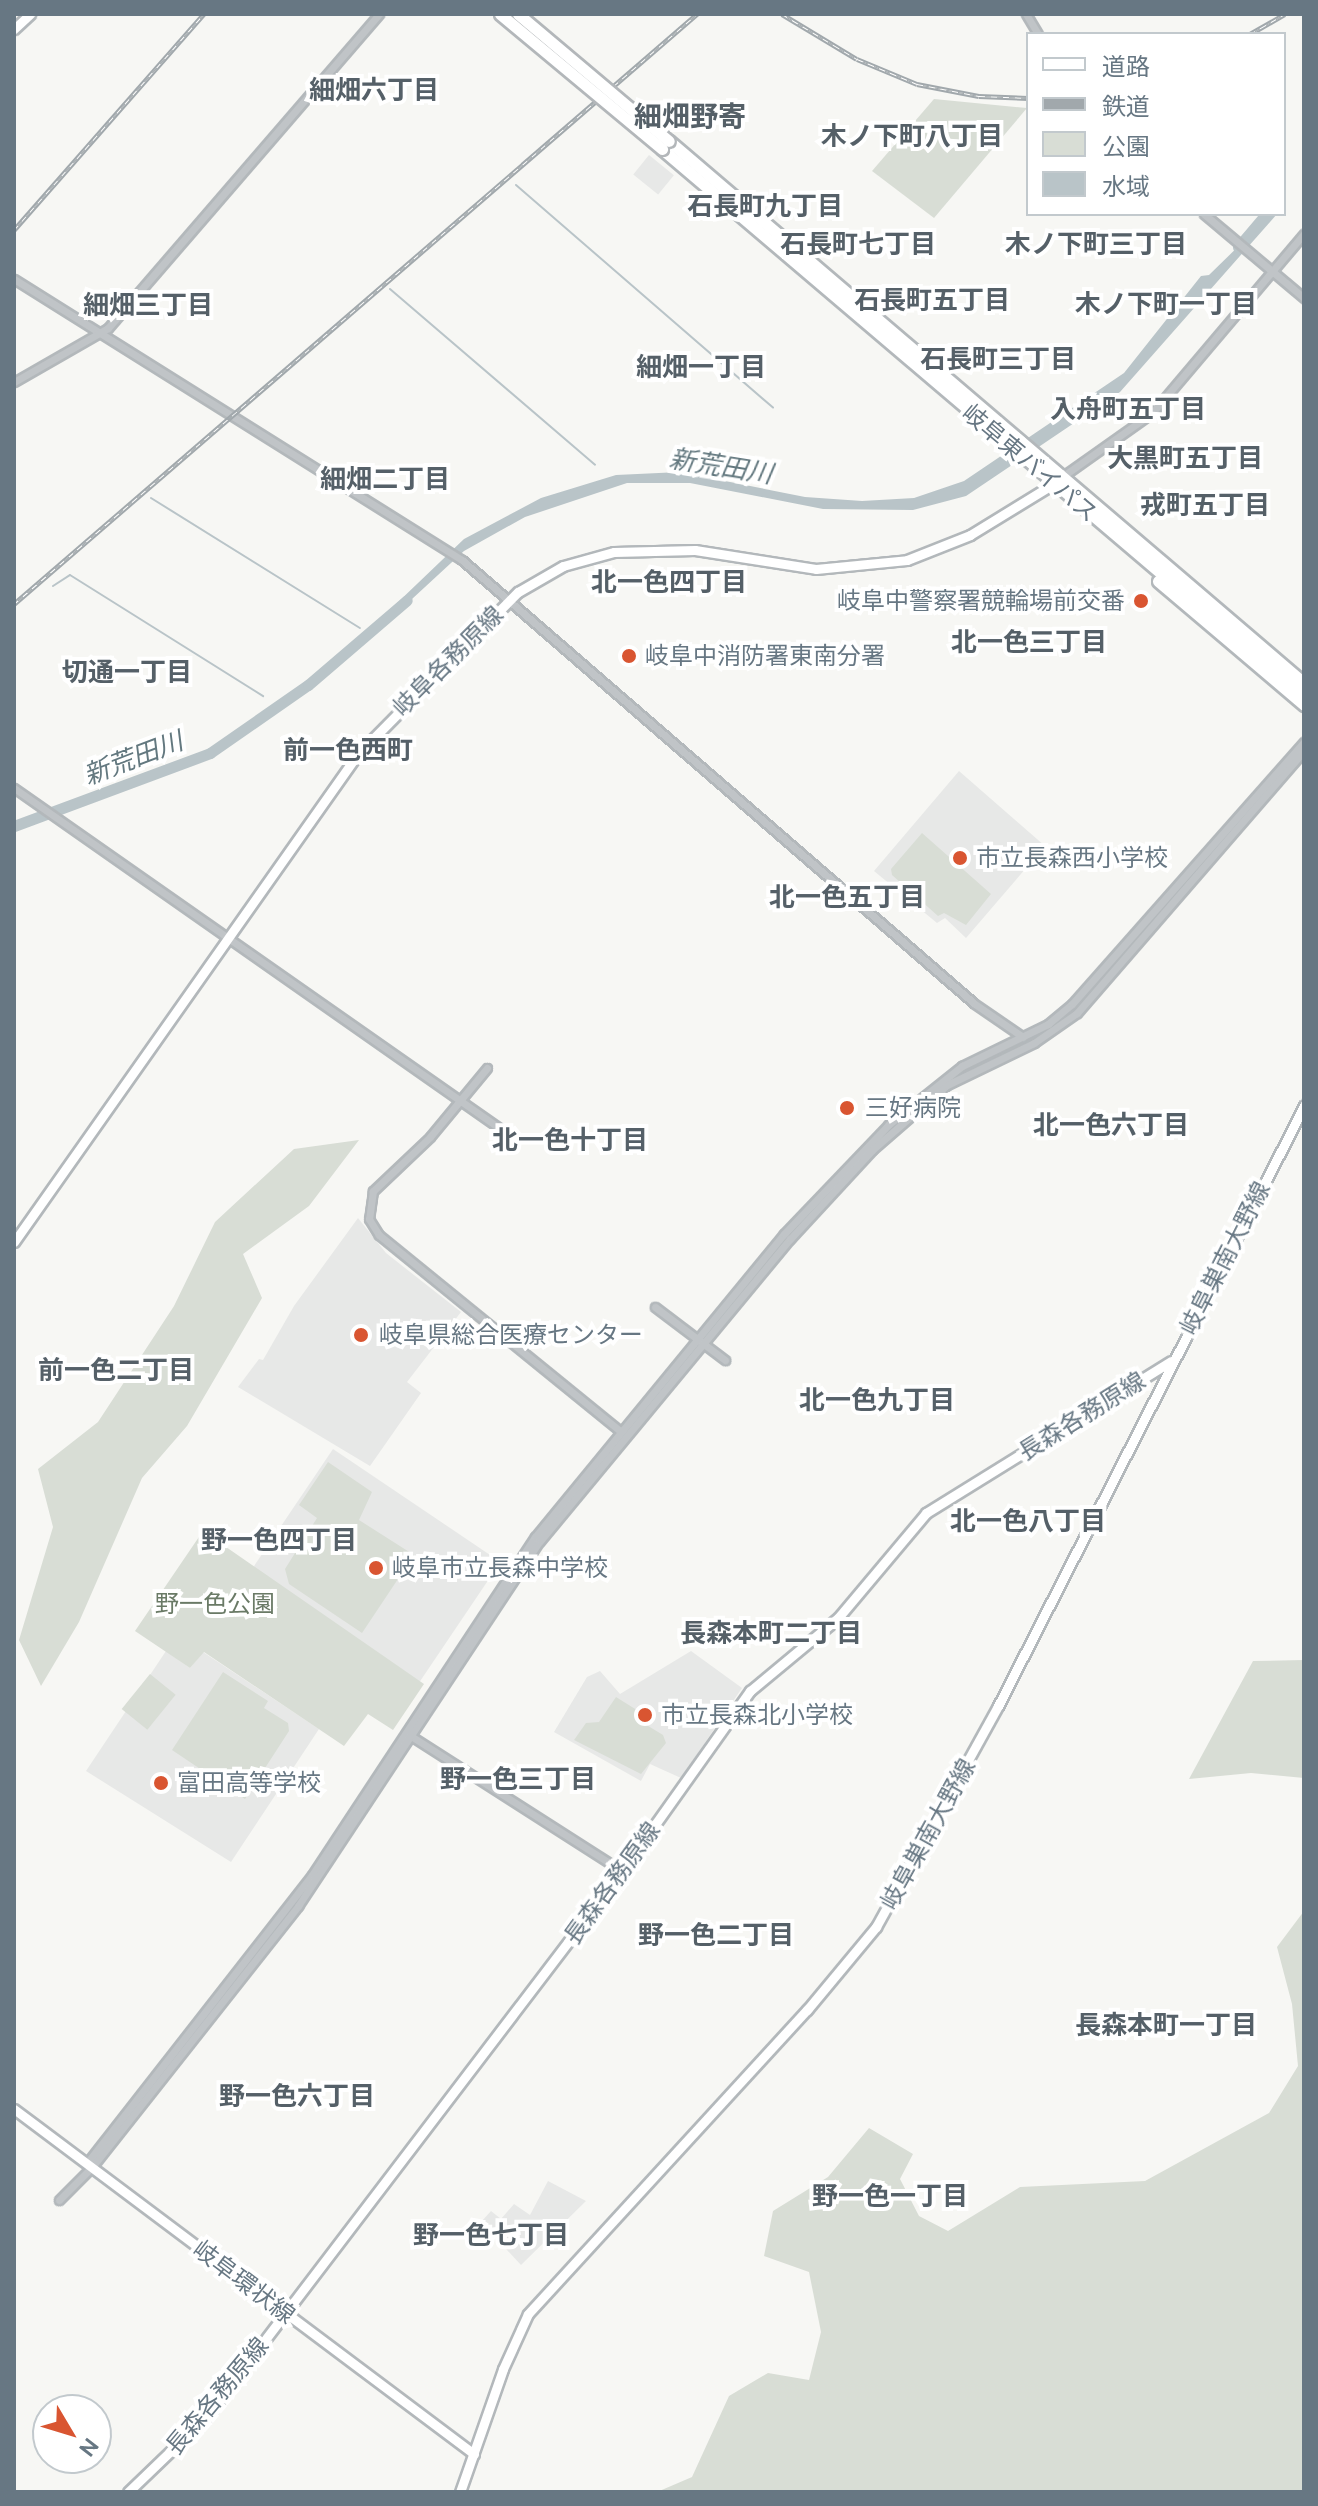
<!DOCTYPE html>
<meta charset="utf-8">
<style>
body{margin:0}
#map{position:relative;width:1318px;height:2506px;overflow:hidden;background:#f7f7f4;font-family:Ubuntu,"Noto Sans JP",sans-serif}
div>[style]{position:absolute}
.built>*{inset:0;background:#e7e8e7;transform-origin:0 0}
.green>*{inset:0;background:#d8ddd5;transform-origin:0 0}
.water>*{inset:0;background:#b9c4c8}
.stream>*{height:2px;margin:-1px;padding:0 1px;transform-origin:1px;border-radius:1px;background:#b9c4c8}
.river>*{height:11px;margin:-5.5px;padding:0 5.5px;transform-origin:5.5px;border-radius:5.5px;background:#b9c4c8}
.roads{filter:drop-shadow(2px 0 #b3b8bb) drop-shadow(-2px 0 #b3b8bb) drop-shadow(0 2px #b3b8bb) drop-shadow(0 -2px #b3b8bb)}
.minor>*{height:7px;margin:-3.5px;padding:0 3.5px;transform-origin:3.5px;border-radius:3.5px;background:#c0c4c7}
.major>*{height:9px;margin:-4.5px;padding:0 4.5px;transform-origin:4.5px;border-radius:4.5px;background:#fff}
.highway>*{height:11px;margin:-5.5px;padding:0 5.5px;transform-origin:5.5px;border-radius:5.5px;background:#fff}
.rail>*{height:5px;margin-top:-2.5px;transform-origin:0;background:repeating-linear-gradient(90deg,#fff 0 6px,#a1a8ac 0 12px);box-sizing:border-box;border-block:2px solid #a1a8ac}
.bridges{filter:drop-shadow(2px 0 #b3b7ba) drop-shadow(-2px 0 #b3b7ba) drop-shadow(0 2px #b3b7ba) drop-shadow(0 -2px #b3b7ba)}
.highway-bridge>*{height:11px;margin:-5.5px;padding:0 5.5px;transform-origin:5.5px;border-radius:5.5px;background:#fff}
.dots>*{width:22px;height:22px;translate:-50% -50%;box-sizing:border-box;border:4px solid #fff;border-radius:50%}
span{translate:-50% -50%;white-space:nowrap;text-align:center;line-height:1.15;-webkit-text-stroke:8px #fff;paint-order:stroke}
.street-label{font-size:24px;color:#677783}
.poi-label{font-size:24px;color:#677783}
.right{translate:-100% -50%;text-align:right}
.left{translate:0 -50%;text-align:left}
.park-label{font-size:24px;color:#6a7a66}
.neighbourhood-label{font-size:26px;color:#556068;font-weight:700}
.water-label{font-size:26px;color:#63787f;font-style:italic}
.quarter-label{font-size:28px;color:#556068;font-weight:700}
.frame{position:absolute;inset:0;border:16px solid #677783;pointer-events:none}
.legend{position:absolute;left:1026px;top:32px;width:260px;height:184px;box-sizing:border-box;background:#fff;border:2px solid #c2c9cd;margin:0;padding:10px 14px;list-style:none;font-size:24px;color:#677783}
.legend li{display:flex;align-items:center;gap:16px;height:40px}
.legend b{width:40px;border:2px solid #c2c9cd}
.north{position:absolute;left:32px;top:2394px;width:80px;height:80px;box-sizing:border-box;background:#fff;border:2px solid #c2c9cd;border-radius:50%;rotate:128deg;font-size:22px;font-weight:700;line-height:32px;text-align:center;color:#677783}
.north::after{content:'';display:block;margin:auto;width:28px;height:36px;background:#d95531;clip-path:polygon(50% 0,100% 100%,50% 72%,0 100%)}
</style>
<div id="map">
<div class="built">
<div style="left:649px;top:155px;width:32px;height:25px;rotate:39deg"></div>
<div style="clip-path:polygon(959px 771px,1045px 846px,966px 938px,945px 918px,937px 923px,874px 871px)"></div>
<div style="clip-path:polygon(358px 1218px,386px 1253px,461px 1312px,407px 1382px,421px 1393px,370px 1466px,238px 1387px,259px 1359px,263px 1360px,294px 1306px)"></div>
<div style="left:333px;top:1449px;width:202px;height:145px;rotate:34deg"></div>
<div style="clip-path:polygon(166px 1651px,190px 1668px,203px 1652px,319px 1729px,231px 1862px,86px 1771px)"></div>
<div style="clip-path:polygon(691px 1651px,742px 1688px,681px 1778px,650px 1764px,641px 1781px,554px 1732px,587px 1677px,600px 1671px,620px 1694px)"></div>
<div style="clip-path:polygon(548px 2181px,586px 2201px,521px 2265px,481px 2222px,491px 2211px,501px 2219px,514px 2204px,530px 2215px)"></div>
</div>
<div class="green">
<div style="clip-path:polygon(934px 99px,1027px 108px,934px 218px,872px 171px)"></div>
<div style="clip-path:polygon(922px 833px,991px 894px,966px 925px,944px 913px,938px 916px,892px 875px,891px 869px)"></div>
<div style="clip-path:polygon(359px 1140px,309px 1206px,243px 1254px,262px 1298px,187px 1426px,142px 1478px,79px 1622px,41px 1686px,19px 1640px,53px 1527px,38px 1469px,98px 1422px,174px 1306px,215px 1222px,294px 1149px)"></div>
<div style="clip-path:polygon(328px 1462px,372px 1492px,359px 1520px,414px 1555px,362px 1633px,289px 1584px,285px 1569px,317px 1518px,299px 1505px)"></div>
<div style="clip-path:polygon(203px 1531px,424px 1684px,393px 1730px,368px 1714px,344px 1746px,204px 1652px,190px 1668px,135px 1631px)"></div>
<div style="clip-path:polygon(1304px 1660px,1304px 1778px,1251px 1773px,1189px 1779px,1253px 1661px)"></div>
<div style="clip-path:polygon(223px 1672px,268px 1701px,264px 1708px,288px 1723px,289px 1731px,245px 1799px,172px 1750px)"></div>
<div style="left:150px;top:1674px;width:33px;height:45px;rotate:39deg"></div>
<div style="clip-path:polygon(616px 1697px,640px 1712px,640px 1721px,663px 1735px,666px 1743px,641px 1774px,574px 1740px,586px 1723px,599px 1722px)"></div>
<div style="clip-path:polygon(1304px 1911px,1304px 2492px,657px 2492px,692px 2477px,729px 2396px,768px 2373px,809px 2380px,821px 2332px,809px 2272px,764px 2256px,773px 2211px,828px 2177px,869px 2128px,913px 2154px,900px 2179px,919px 2216px,948px 2231px,1020px 2187px,1145px 2181px,1269px 2113px,1298px 2066px,1292px 2004px,1277px 1947px)"></div>
</div>
<div class="water">
<div style="clip-path:polygon(1265px 214px,1277px 214px,1120px 392px,966px 496px,913px 510px,823px 509px,690px 483px,627px 483px,525px 517px,464px 551px,399px 611px,394px 606px,464px 539px,541px 498px,616px 475px,680px 472px,805px 497px,862px 501px,914px 498px,964px 481px,1124px 373px,1201px 276px,1209px 275px,1251px 234px)"></div>
</div>
<div class="stream">
<div style="left:516px;top:185px;width:340px;rotate:40.9deg"></div>
<div style="left:390px;top:289px;width:270px;rotate:40.6deg"></div>
<div style="left:151px;top:498px;width:246px;rotate:31.9deg"></div>
<div style="left:53px;top:586px;width:20px;rotate:-33deg"></div>
<div style="left:70px;top:575px;width:228px;rotate:32.1deg"></div>
</div>
<div class="river">
<div style="left:1238px;top:247px;width:43px;rotate:-49.7deg"></div>
<div style="left:14px;top:826px;width:209px;rotate:-20.4deg"></div>
<div style="left:210px;top:753px;width:119px;rotate:-34.8deg"></div>
<div style="left:308px;top:685px;width:130px;rotate:-40.6deg"></div>
</div>
<div class="roads">
<div class="minor">
<div style="left:1026px;top:14px;width:23px;rotate:59deg"></div>
<div style="left:1204px;top:214px;width:131px;rotate:40deg"></div>
<div style="left:14px;top:279px;width:529px;rotate:32.1deg"></div>
<div style="left:462px;top:560px;width:678px;rotate:40.88deg"></div>
<div style="left:975px;top:1004px;width:58px;rotate:34.5deg"></div>
<div style="left:14px;top:382px;width:108px;rotate:-29.9deg"></div>
<div style="left:108px;top:328px;width:415px;rotate:-49.2deg"></div>
<div style="left:1063px;top:476px;width:109px;rotate:-35.3deg"></div>
<div style="left:1152px;top:413px;width:235px;rotate:-49.7deg"></div>
<div style="left:14px;top:788px;width:591px;rotate:35.01deg"></div>
<div style="left:487px;top:1068px;width:89px;rotate:129.6deg"></div>
<div style="left:430px;top:1137px;width:79px;rotate:136.5deg"></div>
<div style="left:373px;top:1191px;width:28px;rotate:98deg"></div>
<div style="left:369px;top:1219px;width:19px;rotate:58deg"></div>
<div style="left:379px;top:1235px;width:311px;rotate:39.1deg"></div>
<div style="left:655px;top:1307px;width:88px;rotate:37.1deg"></div>
<div style="left:411px;top:1736px;width:250px;rotate:32.6deg"></div>
<div style="left:87px;top:2163px;width:365px;rotate:-52deg"></div>
<div style="left:312px;top:1875px;width:405px;rotate:-56.6deg"></div>
<div style="left:535px;top:1537px;width:392px;rotate:-50.6deg"></div>
<div style="left:784px;top:1234px;width:151px;rotate:-46.3deg"></div>
<div style="left:888px;top:1125px;width:95px;rotate:-38.6deg"></div>
<div style="left:962px;top:1066px;width:96px;rotate:-26deg"></div>
<div style="left:1048px;top:1024px;width:31px;rotate:-40deg"></div>
<div style="left:1072px;top:1004px;width:350px;rotate:-48.5deg"></div>
<div style="left:59px;top:2200px;width:47px;rotate:-45deg"></div>
<div style="left:92px;top:2167px;width:333px;rotate:-51.7deg"></div>
<div style="left:298px;top:1906px;width:438px;rotate:-56.5deg"></div>
<div style="left:540px;top:1541px;width:392px;rotate:-50.4deg"></div>
<div style="left:790px;top:1239px;width:121px;rotate:-47.3deg"></div>
<div style="left:872px;top:1150px;width:99px;rotate:-40.9deg"></div>
<div style="left:947px;top:1085px;width:97px;rotate:-25.8deg"></div>
<div style="left:1034px;top:1043px;width:52px;rotate:-34.9deg"></div>
<div style="left:1077px;top:1013px;width:347px;rotate:-49.1deg"></div>
</div>
<div class="major">
<div style="left:14px;top:29px;width:22px;rotate:-43deg"></div>
<div style="left:14px;top:1242px;width:596px;rotate:-54.84deg"></div>
<div style="left:357px;top:755px;width:229px;rotate:-45.4deg"></div>
<div style="left:518px;top:592px;width:52px;rotate:-30deg"></div>
<div style="left:563px;top:566px;width:53px;rotate:-15.4deg"></div>
<div style="left:614px;top:552px;width:81px;rotate:-1.4deg"></div>
<div style="left:695px;top:550px;width:122px;rotate:8.9deg"></div>
<div style="left:816px;top:569px;width:91px;rotate:-5.6deg"></div>
<div style="left:907px;top:560px;width:68px;rotate:-21.6deg"></div>
<div style="left:970px;top:535px;width:103px;rotate:-31.5deg"></div>
<div style="left:14px;top:2109px;width:575px;rotate:36.87deg"></div>
<div style="left:128px;top:2492px;width:110px;rotate:-43.9deg"></div>
<div style="left:207px;top:2416px;width:685px;rotate:-52.71deg"></div>
<div style="left:622px;top:1871px;width:221px;rotate:-54.6deg"></div>
<div style="left:750px;top:1691px;width:114px;rotate:-39.7deg"></div>
<div style="left:838px;top:1618px;width:137px;rotate:-50deg"></div>
<div style="left:926px;top:1513px;width:288px;rotate:-31.8deg"></div>
<div style="left:460px;top:2492px;width:130px;rotate:-70.7deg"></div>
<div style="left:503px;top:2369px;width:60px;rotate:-65.6deg"></div>
<div style="left:528px;top:2314px;width:413px;rotate:-47.5deg"></div>
<div style="left:807px;top:2010px;width:108px;rotate:-50.3deg"></div>
<div style="left:876px;top:1927px;width:252px;rotate:-61.1deg"></div>
<div style="left:998px;top:1706px;width:674px;rotate:-62.98deg"></div>
</div>
<div class="highway">
<div style="left:669px;top:141px;width:835px;rotate:40.48deg"></div>
<div style="left:662px;top:149px;width:843px;rotate:40.38deg"></div>
<div style="left:1158px;top:581px;width:192px;rotate:40.3deg"></div>
</div>
</div>
<div class="rail">
<div style="left:782px;top:14px;width:87px;rotate:31deg"></div>
<div style="left:857px;top:59px;width:65px;rotate:22.6deg"></div>
<div style="left:917px;top:84px;width:63px;rotate:11deg"></div>
<div style="left:979px;top:96px;width:49px;rotate:2.3deg"></div>
<div style="left:1250px;top:34px;width:40px;rotate:-29.7deg"></div>
<div style="left:14px;top:230px;width:288px;rotate:-48.7deg"></div>
<div style="left:14px;top:604px;width:903px;rotate:-40.82deg"></div>
</div>
<div class="bridges">
<div class="highway-bridge">
<div style="left:500px;top:14px;width:211px;rotate:39.8deg"></div>
<div style="left:518px;top:14px;width:197px;rotate:40.1deg"></div>
</div>
</div>
<div class="dots">
<div style="left:1141px;top:601px;background:#d95531"></div>
<div style="left:629px;top:656px;background:#d95531"></div>
<div style="left:960px;top:858px;background:#d95531"></div>
<div style="left:847px;top:1108px;background:#d95531"></div>
<div style="left:361px;top:1335px;background:#d95531"></div>
<div style="left:376px;top:1568px;background:#d95531"></div>
<div style="left:645px;top:1715px;background:#d95531"></div>
<div style="left:161px;top:1783px;background:#d95531"></div>
</div>
<div class="street-label">
<span style="left:1030px;top:463px;rotate:40deg">岐阜東バイパス</span>
<span style="left:448px;top:661px;rotate:-45deg">岐阜各務原線</span>
<span style="left:1225px;top:1258px;rotate:-63deg">岐阜巣南大野線</span>
<span style="left:1082px;top:1416px;rotate:-32deg">長森各務原線</span>
<span style="left:928px;top:1834px;rotate:-61deg">岐阜巣南大野線</span>
<span style="left:612px;top:1883px;rotate:-54deg">長森各務原線</span>
<span style="left:244px;top:2282px;rotate:37deg">岐阜環状線</span>
<span style="left:217px;top:2396px;rotate:-50deg">長森各務原線</span>
</div>
<div class="poi-label">
<span class="right" style="left:1125px;top:601px">岐阜中警察署競輪場前交番</span>
<span class="left" style="left:645px;top:656px">岐阜中消防署東南分署</span>
<span class="left" style="left:976px;top:858px">市立長森西小学校</span>
<span class="left" style="left:865px;top:1108px">三好病院</span>
<span class="left" style="left:379px;top:1335px">岐阜県総合医療センター</span>
<span class="left" style="left:392px;top:1568px">岐阜市立長森中学校</span>
<span class="left" style="left:661px;top:1715px">市立長森北小学校</span>
<span class="left" style="left:177px;top:1783px">富田高等学校</span>
</div>
<div class="park-label">
<span style="left:215px;top:1604px">野一色公園</span>
</div>
<div class="neighbourhood-label">
<span style="left:374px;top:90px">細畑六丁目</span>
<span style="left:912px;top:136px">木ノ下町八丁目</span>
<span style="left:765px;top:206px">石長町九丁目</span>
<span style="left:858px;top:244px">石長町七丁目</span>
<span style="left:1096px;top:244px">木ノ下町三丁目</span>
<span style="left:932px;top:300px">石長町五丁目</span>
<span style="left:1166px;top:304px">木ノ下町一丁目</span>
<span style="left:148px;top:305px">細畑三丁目</span>
<span style="left:998px;top:359px">石長町三丁目</span>
<span style="left:701px;top:367px">細畑一丁目</span>
<span style="left:1128px;top:409px">入舟町五丁目</span>
<span style="left:1185px;top:458px">大黒町五丁目</span>
<span style="left:385px;top:479px">細畑二丁目</span>
<span style="left:1205px;top:505px">戎町五丁目</span>
<span style="left:669px;top:582px">北一色四丁目</span>
<span style="left:1029px;top:642px">北一色三丁目</span>
<span style="left:127px;top:672px">切通一丁目</span>
<span style="left:348px;top:750px">前一色西町</span>
<span style="left:847px;top:897px">北一色五丁目</span>
<span style="left:1111px;top:1125px">北一色六丁目</span>
<span style="left:570px;top:1140px">北一色十丁目</span>
<span style="left:116px;top:1370px">前一色二丁目</span>
<span style="left:877px;top:1400px">北一色九丁目</span>
<span style="left:1028px;top:1521px">北一色八丁目</span>
<span style="left:279px;top:1540px">野一色四丁目</span>
<span style="left:771px;top:1633px">長森本町二丁目</span>
<span style="left:518px;top:1779px">野一色三丁目</span>
<span style="left:716px;top:1935px">野一色二丁目</span>
<span style="left:1166px;top:2025px">長森本町一丁目</span>
<span style="left:297px;top:2096px">野一色六丁目</span>
<span style="left:890px;top:2196px">野一色一丁目</span>
<span style="left:491px;top:2235px">野一色七丁目</span>
</div>
<div class="water-label">
<span style="left:721px;top:466px;rotate:9deg">新荒田川</span>
<span style="left:133px;top:758px;rotate:-21deg">新荒田川</span>
</div>
<div class="quarter-label">
<span style="left:690px;top:116px">細畑野寄</span>
</div>
<div class="frame"></div>
<ul class="legend">
<li><b style="height:10px;background:#fff"></b>道路</li>
<li><b style="height:10px;background:#a1a8ac"></b>鉄道</li>
<li><b style="height:22px;background:#d8ddd5"></b>公園</li>
<li><b style="height:22px;background:#b9c4c8"></b>水域</li>
</ul>
<div class="north">N</div>
</div>
